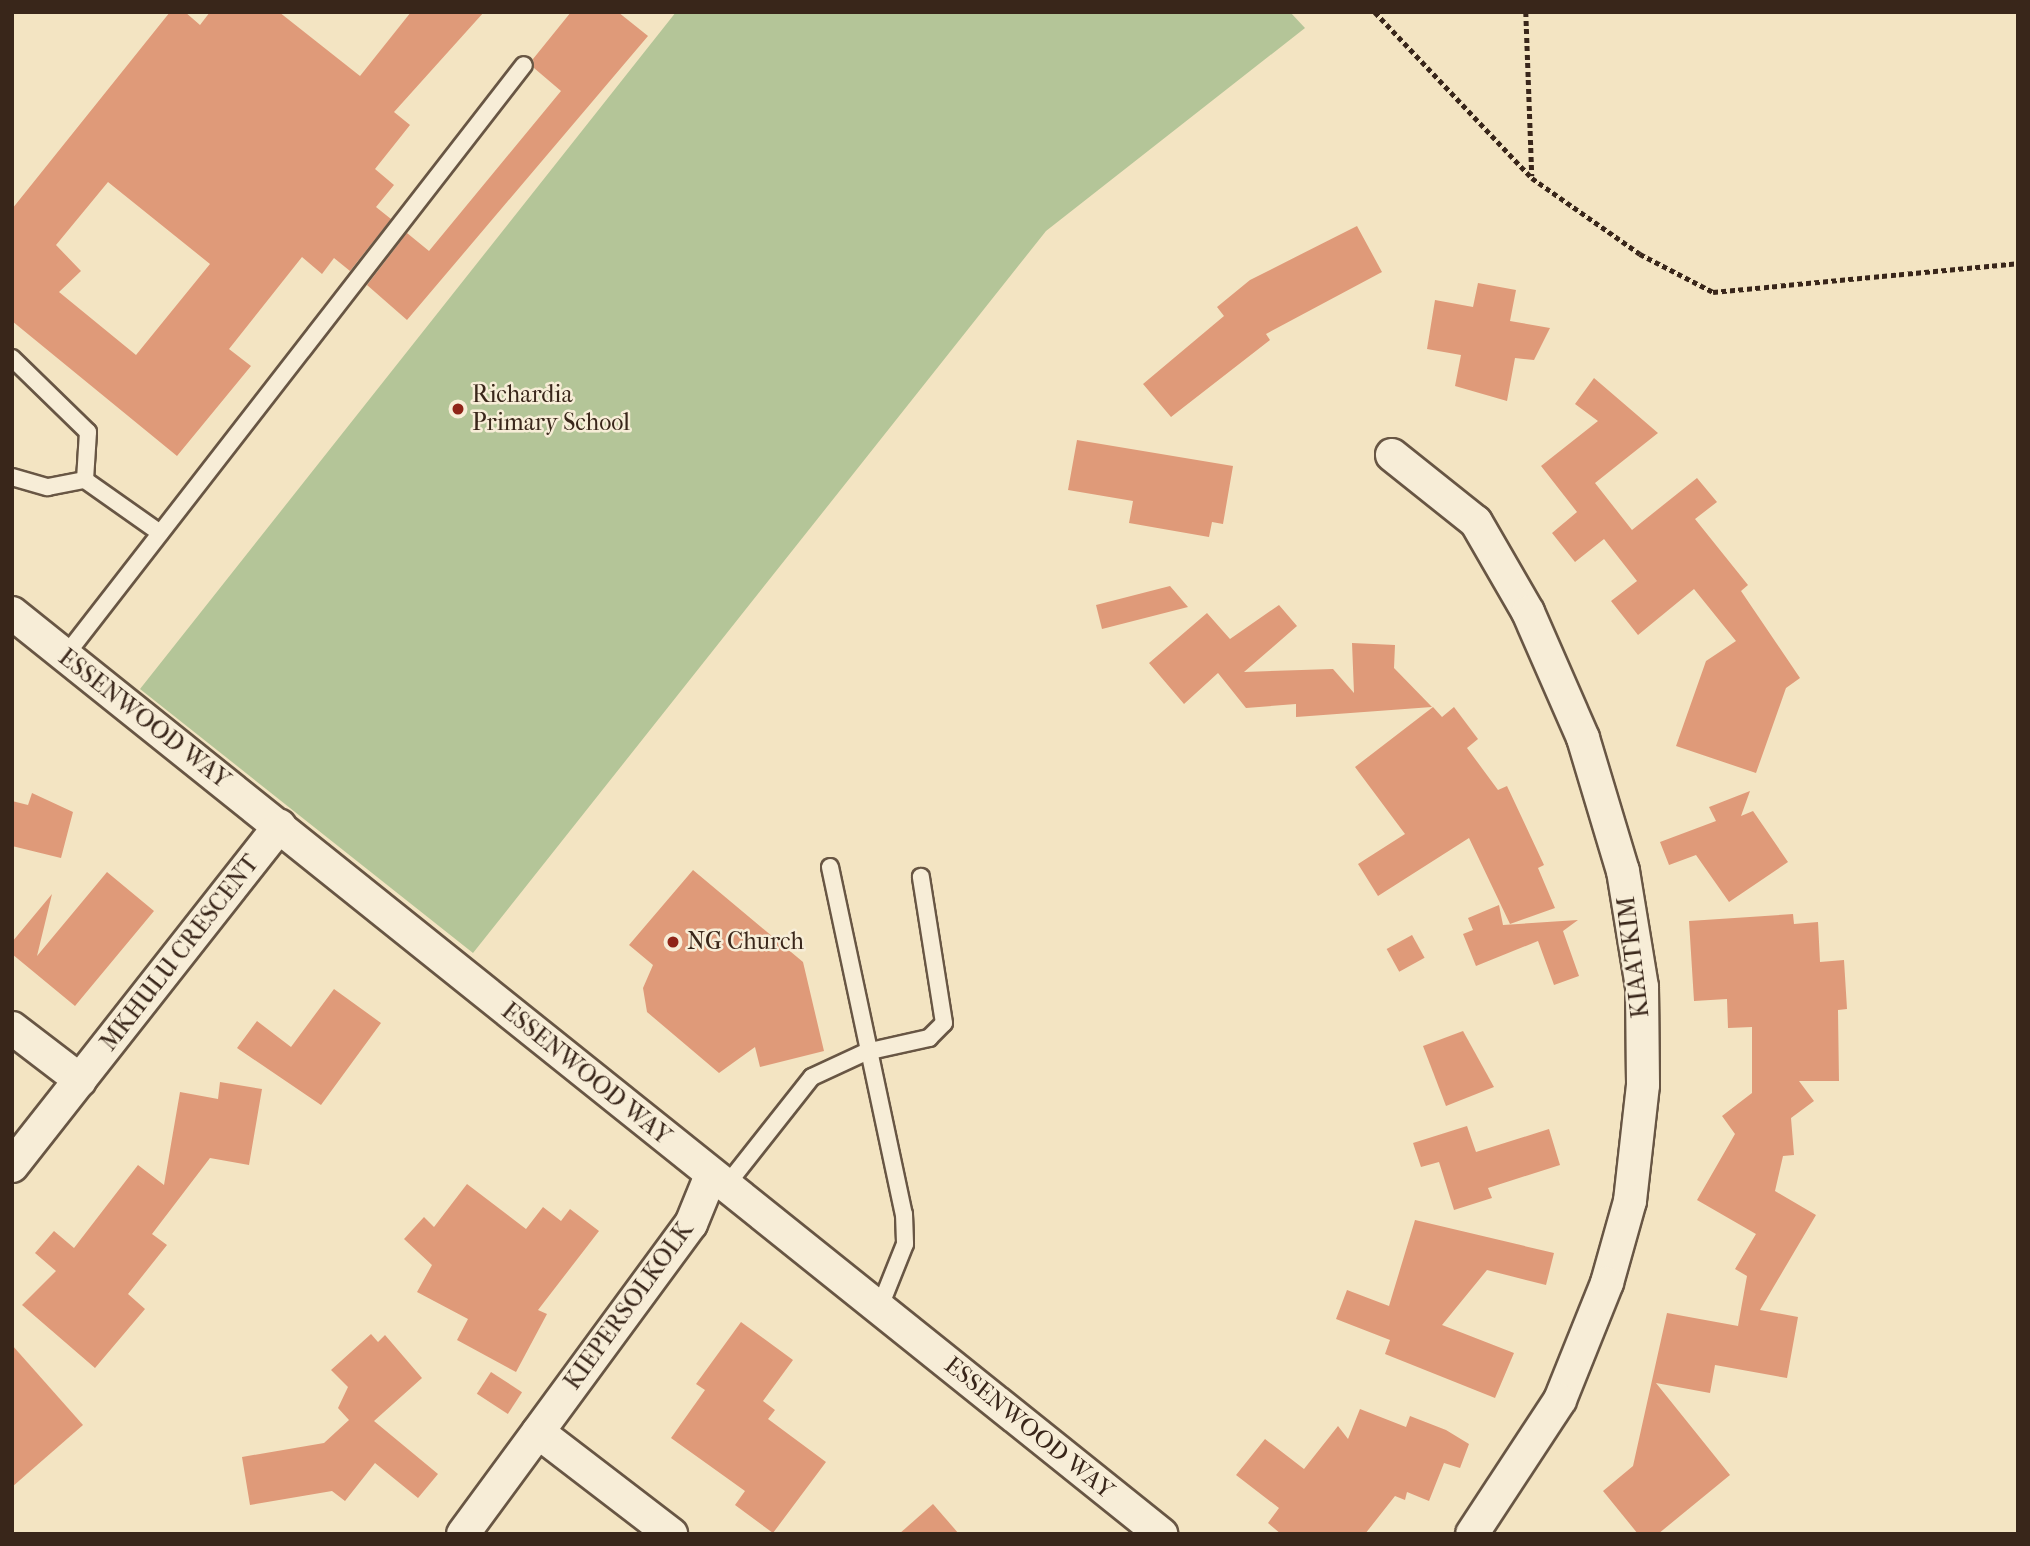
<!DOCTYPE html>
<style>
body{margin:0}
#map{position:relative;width:2030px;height:1546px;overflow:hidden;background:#f3e4c2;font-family:"IM FELL French Canon",serif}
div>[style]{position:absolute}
.green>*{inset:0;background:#b4c598}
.building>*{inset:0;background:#df9a79;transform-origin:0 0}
.path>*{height:4.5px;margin-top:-2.25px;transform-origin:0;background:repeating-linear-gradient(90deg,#39261a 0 5px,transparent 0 8.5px)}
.roads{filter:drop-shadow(2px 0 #685644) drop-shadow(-2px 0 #685644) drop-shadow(0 2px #685644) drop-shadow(0 -2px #685644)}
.lane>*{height:16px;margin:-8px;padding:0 8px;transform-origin:8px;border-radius:8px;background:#f7edd7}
.street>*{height:32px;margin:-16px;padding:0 16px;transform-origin:16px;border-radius:16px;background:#f7edd7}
.dots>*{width:19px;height:19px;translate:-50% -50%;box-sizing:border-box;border:4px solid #f7edd7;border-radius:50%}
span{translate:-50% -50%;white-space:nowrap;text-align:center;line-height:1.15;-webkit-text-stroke:5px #f7edd7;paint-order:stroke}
.poi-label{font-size:24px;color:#39261a}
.left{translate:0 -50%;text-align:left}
.street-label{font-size:24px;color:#39261a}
.frame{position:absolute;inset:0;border:14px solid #39261a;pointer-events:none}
</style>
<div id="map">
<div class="green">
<div style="clip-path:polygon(676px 12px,1290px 12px,1305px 28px,1046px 231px,473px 953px,140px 689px)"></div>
</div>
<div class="building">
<div style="clip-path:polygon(evenodd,170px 12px,185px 12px,200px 25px,210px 12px,279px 12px,360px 76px,411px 12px,484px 12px,394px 112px,410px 125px,375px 169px,394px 185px,376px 207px,391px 219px,350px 271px,334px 258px,322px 274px,302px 257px,229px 349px,251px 366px,177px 456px,12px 321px,12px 209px,170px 12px,108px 182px,210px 264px,136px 355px,59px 292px,81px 271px,56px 245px,108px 182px)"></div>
<div style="clip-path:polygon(571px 12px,618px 12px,648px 36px,407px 320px,367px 285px,407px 233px,429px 251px,561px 91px,534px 68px,533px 59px)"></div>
<div style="clip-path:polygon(1357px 226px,1382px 272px,1266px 334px,1270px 340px,1171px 417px,1143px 384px,1224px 316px,1217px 307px,1250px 280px)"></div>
<div style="clip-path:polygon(1478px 283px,1516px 290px,1510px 321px,1550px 328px,1534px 360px,1515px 358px,1507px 401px,1455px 386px,1461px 355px,1427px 349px,1435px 300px,1473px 307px)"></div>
<div style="clip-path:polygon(1594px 378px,1658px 433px,1595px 483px,1632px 530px,1697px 478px,1717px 502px,1695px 519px,1748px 585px,1741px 591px,1800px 678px,1786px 688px,1756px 773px,1676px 746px,1706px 661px,1736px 641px,1694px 589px,1638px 635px,1611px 601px,1637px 581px,1604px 539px,1575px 562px,1552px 533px,1577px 512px,1541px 466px,1598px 421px,1575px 404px)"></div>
<div style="clip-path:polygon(1077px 440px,1233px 466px,1223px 524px,1212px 522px,1209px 537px,1129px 523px,1133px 501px,1068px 490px)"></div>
<div style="clip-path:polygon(1170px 586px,1188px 607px,1102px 629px,1096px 605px)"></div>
<div style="clip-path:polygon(1279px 605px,1297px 626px,1244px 672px,1333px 669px,1354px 693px,1352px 643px,1395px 645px,1394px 668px,1432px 707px,1296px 717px,1296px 704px,1246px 708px,1218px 673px,1184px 704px,1149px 663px,1207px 613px,1230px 639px)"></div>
<div style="clip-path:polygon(1433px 707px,1442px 717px,1454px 707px,1478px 739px,1467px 748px,1498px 790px,1507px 786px,1544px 865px,1538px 868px,1555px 908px,1510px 924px,1469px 838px,1378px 896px,1358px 864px,1405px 834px,1355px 767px)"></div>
<div style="clip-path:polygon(1750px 791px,1741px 816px,1753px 811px,1788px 862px,1729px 902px,1696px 855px,1669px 865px,1660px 842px,1716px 821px,1709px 807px)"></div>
<div style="clip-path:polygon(32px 793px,73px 812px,61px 858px,12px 846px,12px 801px,28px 805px)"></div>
<div style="clip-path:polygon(693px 870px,803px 962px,824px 1051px,760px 1067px,755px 1047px,719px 1073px,647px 1012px,643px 988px,653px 965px,629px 945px)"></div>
<div style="clip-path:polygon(107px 872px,154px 911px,75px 1006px,12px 954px,12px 942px,52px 894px,37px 956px)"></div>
<div style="clip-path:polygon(1499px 905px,1503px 925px,1578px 920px,1563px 931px,1579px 976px,1554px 985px,1538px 941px,1476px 966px,1463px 934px,1473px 930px,1468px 918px)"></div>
<div style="clip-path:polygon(1793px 914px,1794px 924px,1818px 922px,1820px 962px,1844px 960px,1847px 1009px,1838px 1010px,1839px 1081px,1799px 1081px,1814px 1101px,1791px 1118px,1794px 1155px,1783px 1156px,1775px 1191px,1816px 1215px,1760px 1310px,1798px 1317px,1787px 1378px,1715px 1365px,1710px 1393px,1656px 1383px,1730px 1475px,1658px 1534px,1638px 1534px,1603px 1491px,1633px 1466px,1667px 1313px,1738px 1326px,1747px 1276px,1735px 1269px,1756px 1234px,1697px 1200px,1735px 1134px,1722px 1116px,1752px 1093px,1752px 1027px,1728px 1028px,1727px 999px,1694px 1001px,1689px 921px)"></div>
<div style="left:1412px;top:935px;width:26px;height:29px;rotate:61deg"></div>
<div style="clip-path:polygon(334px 989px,381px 1023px,321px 1105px,237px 1048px,257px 1021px,291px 1047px)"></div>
<div style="clip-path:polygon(1463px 1031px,1494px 1087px,1446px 1106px,1423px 1046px)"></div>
<div style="clip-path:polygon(220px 1082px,262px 1089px,249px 1165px,210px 1158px,152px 1234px,167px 1245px,128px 1294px,145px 1309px,95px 1368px,22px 1305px,56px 1271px,35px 1253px,54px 1231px,74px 1248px,138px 1165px,164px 1185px,180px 1092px,218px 1099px)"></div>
<div style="clip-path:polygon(1467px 1126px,1476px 1152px,1549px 1129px,1560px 1165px,1488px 1188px,1492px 1198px,1454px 1210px,1439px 1162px,1421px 1167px,1413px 1143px)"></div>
<div style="clip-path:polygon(467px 1184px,526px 1229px,543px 1207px,561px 1221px,570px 1209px,599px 1231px,538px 1310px,547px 1314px,516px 1372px,457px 1340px,468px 1319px,417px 1292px,432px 1265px,404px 1239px,424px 1217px,434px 1227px)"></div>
<div style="clip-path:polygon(1415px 1220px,1554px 1253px,1546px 1285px,1487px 1270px,1442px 1325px,1514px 1353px,1495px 1398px,1385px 1354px,1390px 1340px,1336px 1319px,1347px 1290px,1389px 1306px)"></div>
<div style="clip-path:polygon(741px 1322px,793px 1360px,763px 1401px,775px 1410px,768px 1419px,826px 1462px,773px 1533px,735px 1505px,745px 1491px,671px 1438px,705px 1390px,696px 1384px)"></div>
<div style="clip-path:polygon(371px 1334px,378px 1342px,385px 1335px,422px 1378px,374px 1421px,438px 1474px,418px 1498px,375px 1463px,345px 1501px,332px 1491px,250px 1505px,242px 1457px,324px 1443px,349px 1420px,338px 1408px,348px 1387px,331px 1370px)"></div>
<div style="clip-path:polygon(12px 1345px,83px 1425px,12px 1487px)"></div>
<div style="left:491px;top:1372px;width:37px;height:26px;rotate:33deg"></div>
<div style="clip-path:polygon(1360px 1409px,1406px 1427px,1410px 1416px,1446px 1430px,1469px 1444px,1460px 1468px,1444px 1463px,1429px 1501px,1407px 1492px,1405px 1500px,1395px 1496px,1365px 1534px,1281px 1534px,1268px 1523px,1279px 1508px,1236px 1475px,1265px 1439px,1304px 1469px,1338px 1426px,1348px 1439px)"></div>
<div style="clip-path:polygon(933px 1504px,959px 1534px,899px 1534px)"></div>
</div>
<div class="path">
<div style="left:1375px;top:12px;width:228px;rotate:46.6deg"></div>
<div style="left:1532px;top:178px;width:132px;rotate:35.1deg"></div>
<div style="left:1640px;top:254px;width:82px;rotate:27.5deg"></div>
<div style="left:1713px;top:292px;width:306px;rotate:-5.4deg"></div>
<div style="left:1526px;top:12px;width:164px;rotate:87.9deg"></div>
</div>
<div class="roads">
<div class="lane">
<div style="left:12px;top:358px;width:106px;rotate:44.2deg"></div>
<div style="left:88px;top:432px;width:48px;rotate:93.6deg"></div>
<div style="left:12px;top:477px;width:37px;rotate:16deg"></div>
<div style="left:48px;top:487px;width:38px;rotate:-11deg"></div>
<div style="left:85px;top:480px;width:92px;rotate:35.2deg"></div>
<div style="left:65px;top:656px;width:748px;rotate:-52.17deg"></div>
<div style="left:830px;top:867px;width:355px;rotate:78deg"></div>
<div style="left:904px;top:1214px;width:30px;rotate:88deg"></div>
<div style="left:905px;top:1244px;width:70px;rotate:111.8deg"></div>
<div style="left:725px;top:1187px;width:140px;rotate:-51.7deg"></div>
<div style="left:812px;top:1077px;width:60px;rotate:-24.8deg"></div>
<div style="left:866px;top:1052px;width:65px;rotate:-12.5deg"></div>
<div style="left:929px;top:1038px;width:21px;rotate:-45deg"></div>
<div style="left:944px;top:1023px;width:148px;rotate:-99deg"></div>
</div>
<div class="street">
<div style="left:1392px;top:455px;width:107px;rotate:38.6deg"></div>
<div style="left:1476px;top:522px;width:104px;rotate:60deg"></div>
<div style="left:1528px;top:612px;width:137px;rotate:66.4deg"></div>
<div style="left:1583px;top:738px;width:139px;rotate:73.3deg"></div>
<div style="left:1623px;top:871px;width:118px;rotate:80.7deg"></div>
<div style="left:1642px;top:987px;width:98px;rotate:89.4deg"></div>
<div style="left:1643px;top:1085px;width:117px;rotate:96.4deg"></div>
<div style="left:1630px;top:1201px;width:85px;rotate:105.7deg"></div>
<div style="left:1607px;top:1283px;width:126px;rotate:111.9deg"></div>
<div style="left:1560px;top:1400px;width:160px;rotate:123.3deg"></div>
<div style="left:12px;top:613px;width:1473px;rotate:38.71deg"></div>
<div style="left:12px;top:1028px;width:86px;rotate:37.4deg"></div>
<div style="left:12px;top:1166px;width:433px;rotate:-51.8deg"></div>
<div style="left:538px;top:1432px;width:168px;rotate:37.5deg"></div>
<div style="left:463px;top:1534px;width:385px;rotate:-53.7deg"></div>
<div style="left:691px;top:1224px;width:53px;rotate:-67.8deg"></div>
</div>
</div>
<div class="dots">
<div style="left:458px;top:409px;background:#8f2418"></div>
<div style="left:673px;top:942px;background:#8f2418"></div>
</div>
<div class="poi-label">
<span class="left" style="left:472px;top:409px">Richardia<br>Primary School</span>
<span class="left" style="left:687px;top:942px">NG Church</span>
</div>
<div class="street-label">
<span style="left:144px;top:719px;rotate:38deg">ESSENWOOD WAY</span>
<span style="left:180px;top:953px;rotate:-52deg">MKHULU CRESCENT</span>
<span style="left:1634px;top:957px;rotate:-97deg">KIAATKIM</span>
<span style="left:586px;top:1074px;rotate:39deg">ESSENWOOD WAY</span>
<span style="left:629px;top:1306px;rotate:-54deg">KIEPERSOLKOLK</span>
<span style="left:1029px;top:1428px;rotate:39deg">ESSENWOOD WAY</span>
</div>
<div class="frame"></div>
</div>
